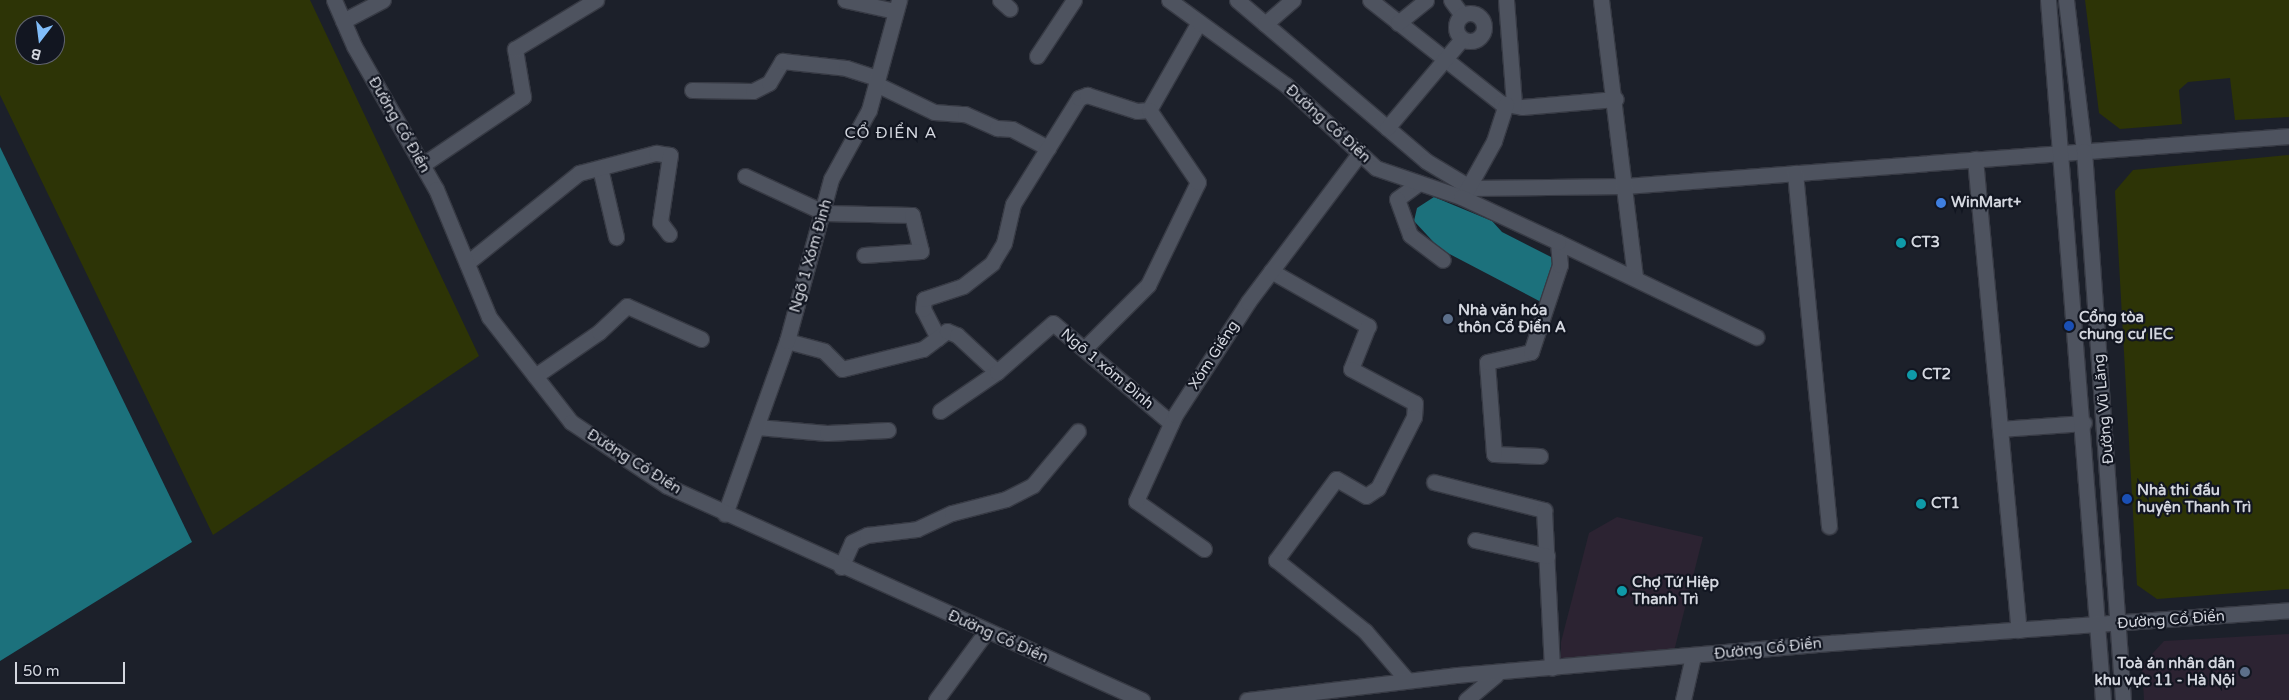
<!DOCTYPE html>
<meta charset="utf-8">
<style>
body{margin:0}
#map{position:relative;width:2289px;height:700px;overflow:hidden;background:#1c202a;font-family:"Varela Round",sans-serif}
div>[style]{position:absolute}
.commercial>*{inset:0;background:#2c2332}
.green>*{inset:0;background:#2d3406}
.water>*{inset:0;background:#1c717c}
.roads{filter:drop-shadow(1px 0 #373a44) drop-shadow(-1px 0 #373a44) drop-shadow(0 1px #373a44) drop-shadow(0 -1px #373a44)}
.street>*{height:15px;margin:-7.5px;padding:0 7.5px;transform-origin:7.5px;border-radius:7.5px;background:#4e535f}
.street>.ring{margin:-7.5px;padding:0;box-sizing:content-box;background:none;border:15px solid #4e535f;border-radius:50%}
.secondary>*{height:15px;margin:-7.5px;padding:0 7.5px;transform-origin:7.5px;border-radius:7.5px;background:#4e535f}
.dots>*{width:14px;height:14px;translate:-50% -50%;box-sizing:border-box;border:2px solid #121621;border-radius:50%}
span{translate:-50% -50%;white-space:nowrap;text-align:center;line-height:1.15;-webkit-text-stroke:4.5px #121621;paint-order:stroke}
.street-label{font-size:15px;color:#d4d7df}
.poi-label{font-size:15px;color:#d4d7df;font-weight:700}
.left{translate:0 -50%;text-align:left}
.right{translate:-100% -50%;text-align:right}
.neighbourhood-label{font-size:16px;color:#d4d7df;letter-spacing:1px}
.north{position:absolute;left:15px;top:15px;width:50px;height:50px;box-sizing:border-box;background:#121621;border:1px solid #60636d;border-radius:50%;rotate:195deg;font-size:14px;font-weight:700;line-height:20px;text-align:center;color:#d4d7df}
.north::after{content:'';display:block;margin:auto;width:18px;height:22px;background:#81bdfa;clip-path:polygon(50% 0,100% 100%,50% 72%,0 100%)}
.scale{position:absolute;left:15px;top:662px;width:110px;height:22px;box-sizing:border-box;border:2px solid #d4d7df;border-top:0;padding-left:6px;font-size:15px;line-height:18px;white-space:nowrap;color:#d4d7df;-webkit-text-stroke:4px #121621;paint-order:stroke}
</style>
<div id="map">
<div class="commercial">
<div style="clip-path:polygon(1617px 517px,1703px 537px,1673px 655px,1561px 664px,1561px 642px,1589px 533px)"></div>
<div style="clip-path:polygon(2289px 634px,2289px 700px,2144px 700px,2142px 665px,2164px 641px)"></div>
</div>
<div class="green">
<div style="clip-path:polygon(evenodd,0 0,310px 0,479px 356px,213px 535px,0 95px,0 0,25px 25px,55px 25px,55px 55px,25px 55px,25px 25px)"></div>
<div style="clip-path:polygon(2085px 0,2289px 0,2289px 117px,2235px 120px,2230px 78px,2188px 82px,2179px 90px,2182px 124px,2120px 129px,2099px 113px)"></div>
<div style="clip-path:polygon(2289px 155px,2289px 589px,2157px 599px,2137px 585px,2115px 191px,2133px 170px)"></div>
</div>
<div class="water">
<div style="clip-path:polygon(0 147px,192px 542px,0 661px)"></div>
<div style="clip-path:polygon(1434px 197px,1492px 221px,1502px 232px,1553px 258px,1556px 265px,1543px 303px,1440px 249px,1414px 221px,1417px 208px)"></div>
</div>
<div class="roads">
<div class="street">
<div style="left:845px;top:0;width:51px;rotate:12.4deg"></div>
<div style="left:1000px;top:0;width:13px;rotate:42deg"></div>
<div style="left:1237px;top:0;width:248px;rotate:40.4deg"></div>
<div style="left:1426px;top:161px;width:52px;rotate:31deg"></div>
<div style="left:1471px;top:188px;width:154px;rotate:-0.7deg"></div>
<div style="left:1625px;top:186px;width:666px;rotate:-4.31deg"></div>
<div style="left:1370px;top:0;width:167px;rotate:38.2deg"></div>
<div style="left:1501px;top:103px;width:21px;rotate:11deg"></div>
<div style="left:1522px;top:107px;width:94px;rotate:-4.9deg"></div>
<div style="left:1451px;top:0;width:19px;rotate:54deg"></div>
<div style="left:1506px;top:0;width:105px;rotate:85.6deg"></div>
<div style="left:1601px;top:0;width:280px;rotate:83deg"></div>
<div class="ring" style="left:1456px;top:13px;width:13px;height:13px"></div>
<div style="left:343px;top:21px;width:45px;rotate:-27.7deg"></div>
<div style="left:1398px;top:23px;width:36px;rotate:-39deg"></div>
<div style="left:1265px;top:24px;width:37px;rotate:-41deg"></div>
<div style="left:1037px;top:56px;width:67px;rotate:-56.5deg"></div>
<div style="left:876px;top:84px;width:64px;rotate:25.8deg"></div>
<div style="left:934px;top:112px;width:31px;rotate:4deg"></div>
<div style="left:965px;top:114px;width:35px;rotate:24deg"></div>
<div style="left:997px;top:128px;width:15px;rotate:4deg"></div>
<div style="left:1012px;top:129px;width:41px;rotate:27.8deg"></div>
<div style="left:692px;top:90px;width:61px;rotate:0.9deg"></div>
<div style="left:753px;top:91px;width:18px;rotate:-27deg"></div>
<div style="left:769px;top:83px;width:26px;rotate:-59deg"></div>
<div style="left:782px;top:61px;width:64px;rotate:6.2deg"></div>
<div style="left:846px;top:68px;width:33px;rotate:18deg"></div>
<div style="left:1387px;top:128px;width:116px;rotate:-49.9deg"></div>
<div style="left:1975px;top:159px;width:473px;rotate:84.7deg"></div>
<div style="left:422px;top:165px;width:122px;rotate:-34deg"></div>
<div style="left:523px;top:97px;width:49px;rotate:-99.5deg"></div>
<div style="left:515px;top:49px;width:95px;rotate:-31.2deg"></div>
<div style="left:600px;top:168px;width:71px;rotate:76.9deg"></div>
<div style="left:1795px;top:173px;width:355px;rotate:84.5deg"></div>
<div style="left:745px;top:176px;width:88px;rotate:24.8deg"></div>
<div style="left:825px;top:213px;width:87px;rotate:1.3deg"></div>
<div style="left:912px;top:215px;width:37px;rotate:76deg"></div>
<div style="left:921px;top:251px;width:57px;rotate:176deg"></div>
<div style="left:1419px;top:183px;width:27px;rotate:144deg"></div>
<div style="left:1397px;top:199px;width:38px;rotate:70deg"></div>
<div style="left:1410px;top:235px;width:41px;rotate:37.1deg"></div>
<div style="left:1464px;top:195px;width:62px;rotate:-60.9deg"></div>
<div style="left:1494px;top:141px;width:39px;rotate:-72deg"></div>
<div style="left:467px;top:263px;width:144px;rotate:-38.8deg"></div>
<div style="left:579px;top:173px;width:80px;rotate:-14.6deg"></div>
<div style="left:656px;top:153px;width:14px;rotate:8deg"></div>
<div style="left:670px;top:155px;width:68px;rotate:98.5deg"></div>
<div style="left:660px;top:222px;width:15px;rotate:53deg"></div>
<div style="left:1271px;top:271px;width:112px;rotate:29.6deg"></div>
<div style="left:1368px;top:326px;width:46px;rotate:111.6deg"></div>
<div style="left:1351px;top:369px;width:72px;rotate:28deg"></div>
<div style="left:1415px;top:403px;width:14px;rotate:94deg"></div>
<div style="left:1414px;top:417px;width:80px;rotate:116.9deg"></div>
<div style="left:1378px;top:488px;width:14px;rotate:146deg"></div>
<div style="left:1366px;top:496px;width:34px;rotate:-150deg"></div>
<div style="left:1336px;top:479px;width:101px;rotate:126.5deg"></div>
<div style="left:1276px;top:560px;width:114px;rotate:38.6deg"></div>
<div style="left:1365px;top:631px;width:65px;rotate:49.4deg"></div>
<div style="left:938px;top:338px;width:33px;rotate:-117deg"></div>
<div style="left:923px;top:309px;width:10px;rotate:-84deg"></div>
<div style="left:924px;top:299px;width:41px;rotate:-18.4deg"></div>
<div style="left:963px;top:286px;width:37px;rotate:-38deg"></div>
<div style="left:992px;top:263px;width:23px;rotate:-59deg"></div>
<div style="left:1004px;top:243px;width:40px;rotate:-77deg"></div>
<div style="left:1013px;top:204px;width:125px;rotate:-58.1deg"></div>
<div style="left:1079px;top:98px;width:9px;rotate:-21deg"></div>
<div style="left:1087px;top:95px;width:52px;rotate:17.7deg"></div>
<div style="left:1137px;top:111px;width:12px;rotate:-5deg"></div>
<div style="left:1149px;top:110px;width:101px;rotate:-60.4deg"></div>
<div style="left:787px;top:341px;width:38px;rotate:15deg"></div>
<div style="left:824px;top:351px;width:25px;rotate:45deg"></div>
<div style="left:842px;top:369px;width:83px;rotate:-13.9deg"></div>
<div style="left:923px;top:349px;width:30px;rotate:-37deg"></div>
<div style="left:947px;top:331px;width:11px;rotate:22deg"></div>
<div style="left:957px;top:335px;width:54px;rotate:42.8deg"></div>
<div style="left:997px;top:372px;width:69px;rotate:145.6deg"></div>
<div style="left:1084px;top:349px;width:91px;rotate:-45deg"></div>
<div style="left:1148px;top:285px;width:114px;rotate:-64.1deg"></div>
<div style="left:1198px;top:182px;width:87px;rotate:-124.2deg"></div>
<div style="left:997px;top:372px;width:74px;rotate:-41.2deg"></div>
<div style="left:1053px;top:323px;width:155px;rotate:40.3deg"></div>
<div style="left:535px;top:376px;width:78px;rotate:-34.5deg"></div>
<div style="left:599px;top:332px;width:38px;rotate:-43deg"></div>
<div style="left:627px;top:306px;width:81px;rotate:24deg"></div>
<div style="left:757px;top:427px;width:70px;rotate:4.9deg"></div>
<div style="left:827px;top:433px;width:61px;rotate:-2.8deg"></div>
<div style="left:2000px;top:429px;width:84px;rotate:-4.1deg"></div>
<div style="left:1540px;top:456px;width:46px;rotate:-177.5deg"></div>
<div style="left:1494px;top:454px;width:92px;rotate:-94.4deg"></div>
<div style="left:1487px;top:362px;width:45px;rotate:-12.8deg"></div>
<div style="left:1531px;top:352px;width:92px;rotate:-71.6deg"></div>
<div style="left:1560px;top:265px;width:23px;rotate:-95deg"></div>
<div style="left:1558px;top:242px;width:220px;rotate:25.6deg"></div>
<div style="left:1434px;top:482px;width:114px;rotate:14.3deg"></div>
<div style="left:1544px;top:510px;width:158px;rotate:87.1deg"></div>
<div style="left:725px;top:514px;width:184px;rotate:-70.3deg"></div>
<div style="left:787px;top:341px;width:168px;rotate:-74.8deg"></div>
<div style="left:831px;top:179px;width:79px;rotate:-61.2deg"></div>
<div style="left:869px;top:110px;width:114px;rotate:-74.7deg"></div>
<div style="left:1475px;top:540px;width:74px;rotate:12.5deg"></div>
<div style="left:1204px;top:549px;width:83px;rotate:-144.8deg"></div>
<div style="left:1136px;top:501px;width:94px;rotate:-65.6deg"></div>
<div style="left:1175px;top:415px;width:135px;rotate:-57.1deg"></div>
<div style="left:1248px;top:302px;width:186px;rotate:-53.1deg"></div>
<div style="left:841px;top:567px;width:27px;rotate:-66deg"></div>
<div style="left:852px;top:542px;width:17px;rotate:-25deg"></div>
<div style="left:867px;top:535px;width:50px;rotate:-6.8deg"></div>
<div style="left:917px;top:529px;width:38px;rotate:-25deg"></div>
<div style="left:952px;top:513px;width:56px;rotate:-14.5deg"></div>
<div style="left:1006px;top:499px;width:30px;rotate:-27deg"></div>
<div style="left:1033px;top:485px;width:70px;rotate:-50.2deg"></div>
<div style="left:936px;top:700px;width:84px;rotate:-53.7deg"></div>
<div style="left:1466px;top:700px;width:39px;rotate:-40deg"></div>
<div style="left:1683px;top:700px;width:45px;rotate:-77.2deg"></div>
</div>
<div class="secondary">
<div style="left:334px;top:0;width:50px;rotate:66.5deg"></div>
<div style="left:354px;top:46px;width:165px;rotate:60.2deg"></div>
<div style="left:436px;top:189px;width:139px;rotate:67.5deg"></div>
<div style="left:489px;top:317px;width:133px;rotate:52deg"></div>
<div style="left:571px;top:422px;width:115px;rotate:33.7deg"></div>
<div style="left:667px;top:486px;width:521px;rotate:24.25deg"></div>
<div style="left:1169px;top:0;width:145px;rotate:36deg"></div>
<div style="left:1286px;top:85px;width:122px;rotate:42.7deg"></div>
<div style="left:1376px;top:168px;width:90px;rotate:18.8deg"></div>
<div style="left:1461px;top:197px;width:107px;rotate:24.9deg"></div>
<div style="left:2048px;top:0;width:702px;rotate:85.51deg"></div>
<div style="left:2066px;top:0;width:152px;rotate:83.2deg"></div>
<div style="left:2084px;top:151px;width:550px;rotate:85.94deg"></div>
<div style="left:1247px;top:700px;width:211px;rotate:-6.8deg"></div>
<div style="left:1457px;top:675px;width:375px;rotate:-4.9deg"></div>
<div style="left:1831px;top:643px;width:459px;rotate:-4.1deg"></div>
</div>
</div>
<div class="dots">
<div style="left:1941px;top:203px;background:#3f7fe0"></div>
<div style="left:1901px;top:243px;background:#0f9aa8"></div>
<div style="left:1448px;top:319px;background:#5c6f8a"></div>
<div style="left:2069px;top:326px;background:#1a4fb4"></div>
<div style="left:1912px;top:375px;background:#0f9aa8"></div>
<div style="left:2127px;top:499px;background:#1a4fb4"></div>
<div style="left:1921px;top:504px;background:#0f9aa8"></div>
<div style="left:1622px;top:591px;background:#0f9aa8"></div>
<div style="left:2245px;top:672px;background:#5c6f8a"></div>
</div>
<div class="street-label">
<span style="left:1328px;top:124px;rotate:42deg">Đường Cổ Điển</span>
<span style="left:399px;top:125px;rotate:60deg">Đường Cổ Điển</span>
<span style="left:811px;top:256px;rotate:-74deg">Ngõ 1 Xóm Đình</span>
<span style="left:1214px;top:355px;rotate:-57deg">Xóm Giếng</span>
<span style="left:1107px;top:369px;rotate:40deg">Ngõ 1 xóm Đình</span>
<span style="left:2104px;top:409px;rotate:-95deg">Đường Vũ Lăng</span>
<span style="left:634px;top:462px;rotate:32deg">Đường Cổ Điển</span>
<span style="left:2171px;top:620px;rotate:-4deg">Đường Cổ Điển</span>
<span style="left:998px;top:637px;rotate:24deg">Đường Cổ Điển</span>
<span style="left:1768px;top:649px;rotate:-6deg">Đường Cổ Điển</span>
</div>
<div class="poi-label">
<span class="left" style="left:1951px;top:203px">WinMart+</span>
<span class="left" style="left:1911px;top:243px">CT3</span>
<span class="left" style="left:1458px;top:319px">Nhà văn hóa<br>thôn Cổ Điển A</span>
<span class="left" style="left:2079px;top:326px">Cổng tòa<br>chung cư IEC</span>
<span class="left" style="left:1922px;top:375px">CT2</span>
<span class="left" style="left:2137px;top:499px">Nhà thi đấu<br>huyện Thanh Trì</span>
<span class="left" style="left:1931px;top:504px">CT1</span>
<span class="left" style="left:1632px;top:591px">Chợ Tứ Hiệp<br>Thanh Trì</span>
<span class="right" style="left:2235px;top:672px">Toà án nhân dân<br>khu vực 11 - Hà Nội</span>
</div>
<div class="neighbourhood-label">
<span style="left:891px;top:133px">CỔ ĐIỂN A</span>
</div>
<div class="north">B</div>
<div class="scale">50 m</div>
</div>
